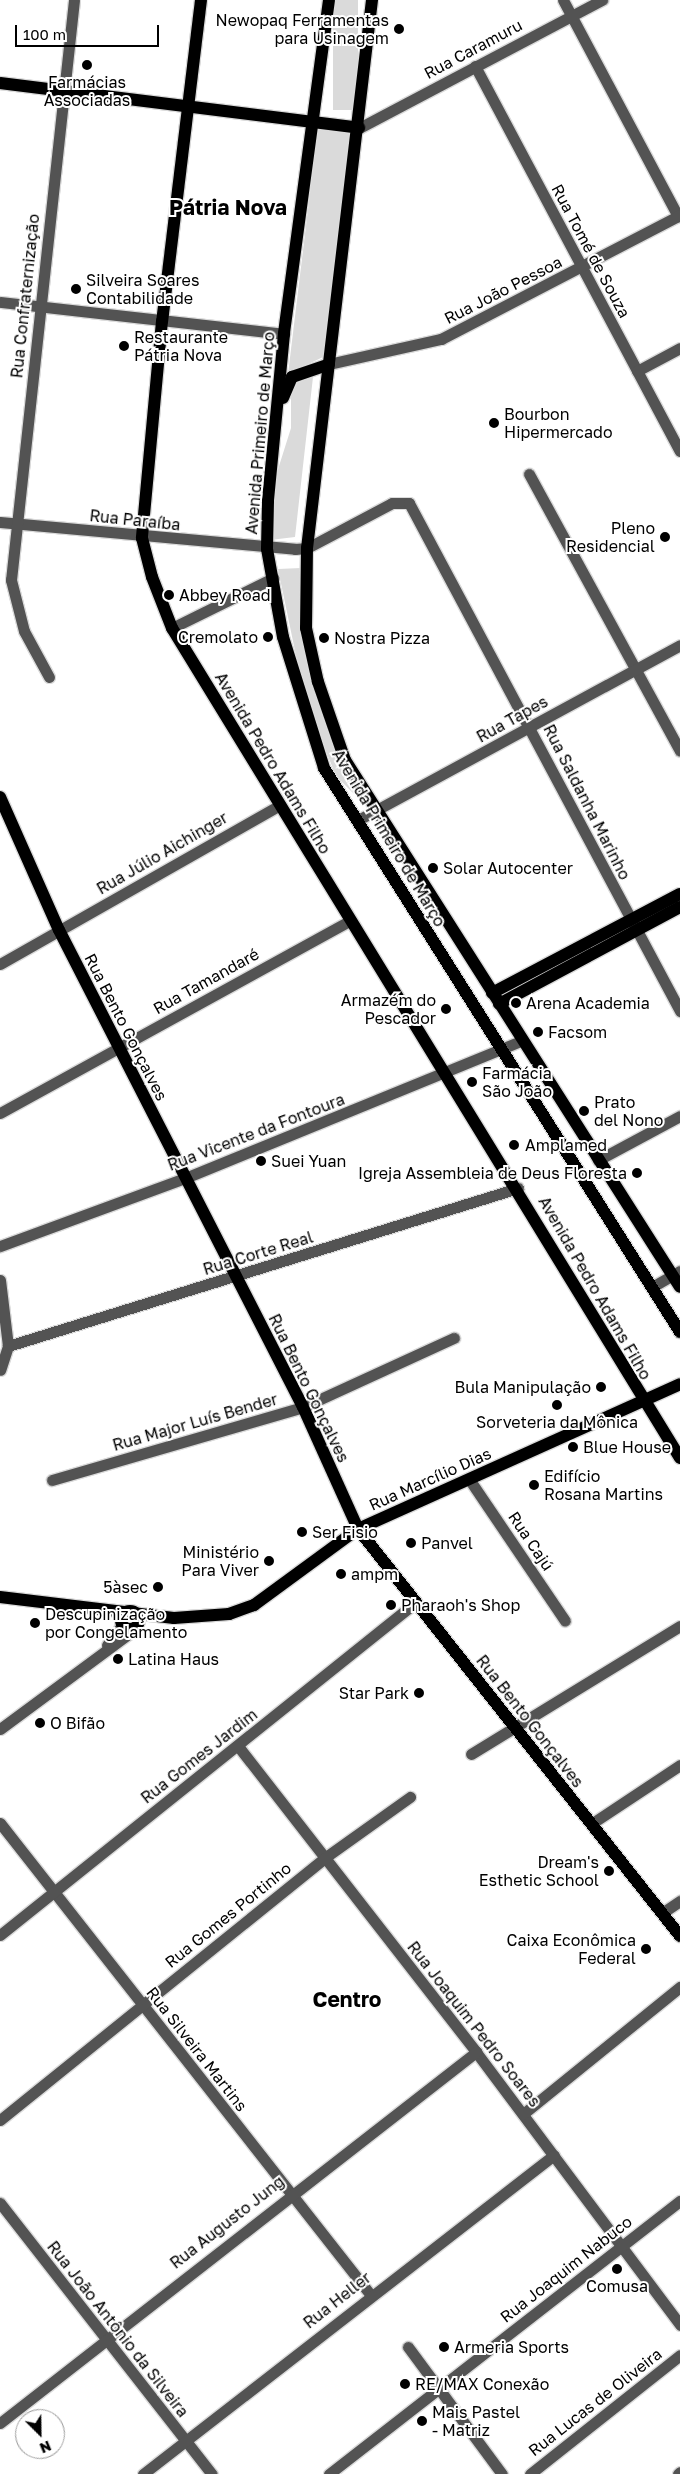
<!DOCTYPE html>
<meta charset="utf-8">
<style>
body{margin:0}
#map{position:relative;width:680px;height:2474px;overflow:hidden;background:#fff;font-family:"Golos Text",sans-serif}
div>[style]{position:absolute}
.green>*{inset:0;background:#dadada;transform-origin:0 0}
.roads{filter:drop-shadow(1px 0 #dbdbdb) drop-shadow(-1px 0 #dbdbdb) drop-shadow(0 1px #dbdbdb) drop-shadow(0 -1px #dbdbdb)}
.minor>*{height:11px;margin:-5.5px;padding:0 5.5px;transform-origin:5.5px;border-radius:5.5px;background:#535353}
.major>*{height:12px;margin:-6px;padding:0 6px;transform-origin:6px;border-radius:6px;background:#000}
.major>.ring{margin:-6px;padding:0;box-sizing:content-box;background:none;border:12px solid #000;border-radius:50%}
.dots>*{width:14px;height:14px;translate:-50% -50%;box-sizing:border-box;border:2px solid #fff;border-radius:50%}
span{translate:-50% -50%;white-space:nowrap;text-align:center;line-height:1.15;-webkit-text-stroke:4px #fff;paint-order:stroke}
.poi-label{font-size:16px;color:#000}
.right{translate:-100% -50%;text-align:right}
.left{translate:0 -50%;text-align:left}
.street-label{font-size:16px;color:#000}
.district-label{font-size:21px;color:#000;font-weight:700}
.north{position:absolute;left:15px;top:2409px;width:50px;height:50px;box-sizing:border-box;background:#fff;border:1px solid #999;border-radius:50%;rotate:157deg;font-size:14px;font-weight:700;line-height:20px;text-align:center;color:#000}
.north::after{content:'';display:block;margin:auto;width:18px;height:22px;background:#000;clip-path:polygon(50% 0,100% 100%,50% 72%,0 100%)}
.scale{position:absolute;left:15px;top:25px;width:144px;height:22px;box-sizing:border-box;border:2px solid #000;border-top:0;padding-left:6px;font-size:15px;line-height:18px;white-space:nowrap;color:#000;-webkit-text-stroke:4px #fff;paint-order:stroke}
</style>
<div id="map">
<div class="green">
<div style="left:333px;top:0;width:25px;height:110px"></div>
<div style="clip-path:polygon(318px 127px,352px 134px,334px 283px,323px 357px,288px 374px)"></div>
<div style="clip-path:polygon(313px 377px,295px 537px,270px 540px,274px 482px,291px 428px,291px 396px,298px 381px)"></div>
<div style="clip-path:polygon(301px 568px,303px 636px,341px 765px,358px 798px,336px 776px,305px 699px,278px 569px)"></div>
</div>
<div class="roads">
<div class="minor">
<div style="left:563px;top:0;width:245px;rotate:62deg"></div>
<div style="left:475px;top:66px;width:436px;rotate:62deg"></div>
<div style="left:359px;top:128px;width:275px;rotate:-27.8deg"></div>
<div style="left:0;top:302px;width:286px;rotate:6.4deg"></div>
<div style="left:329px;top:364px;width:115px;rotate:-12.6deg"></div>
<div style="left:441px;top:339px;width:269px;rotate:-27.4deg"></div>
<div style="left:637px;top:371px;width:49px;rotate:-28.1deg"></div>
<div style="left:529px;top:474px;width:315px;rotate:61.4deg"></div>
<div style="left:0;top:522px;width:296px;rotate:5.2deg"></div>
<div style="left:295px;top:549px;width:12px;rotate:-5deg"></div>
<div style="left:307px;top:548px;width:96px;rotate:-27.9deg"></div>
<div style="left:392px;top:503px;width:17px"></div>
<div style="left:409px;top:503px;width:576px;rotate:61.92deg"></div>
<div style="left:172px;top:628px;width:113px;rotate:-26.3deg"></div>
<div style="left:49px;top:677px;width:52px;rotate:-118.5deg"></div>
<div style="left:24px;top:631px;width:53px;rotate:-104.3deg"></div>
<div style="left:11px;top:580px;width:583px;rotate:-83.8deg"></div>
<div style="left:358px;top:820px;width:366px;rotate:-28.5deg"></div>
<div style="left:0;top:964px;width:322px;rotate:-29.6deg"></div>
<div style="left:0;top:1113px;width:398px;rotate:-28.8deg"></div>
<div style="left:598px;top:1160px;width:93px;rotate:-28.2deg"></div>
<div style="left:0;top:1246px;width:197px;rotate:-20.2deg"></div>
<div style="left:185px;top:1178px;width:363px;rotate:-22.2deg"></div>
<div style="left:0;top:1280px;width:66px;rotate:83.1deg"></div>
<div style="left:8px;top:1346px;width:25px;rotate:108deg"></div>
<div style="left:652px;top:1287px;width:32px;rotate:-30deg"></div>
<div style="left:8px;top:1346px;width:534px;rotate:-17.21deg"></div>
<div style="left:469px;top:1479px;width:171px;rotate:55.9deg"></div>
<div style="left:52px;top:1480px;width:261px;rotate:-16.2deg"></div>
<div style="left:303px;top:1407px;width:166px;rotate:-24.6deg"></div>
<div style="left:107px;top:1645px;width:25px;rotate:-53deg"></div>
<div style="left:0;top:1729px;width:168px;rotate:-36.5deg"></div>
<div style="left:238px;top:1746px;width:388px;rotate:52.1deg"></div>
<div style="left:476px;top:2052px;width:341px;rotate:53.2deg"></div>
<div style="left:471px;top:1754px;width:245px;rotate:-31.5deg"></div>
<div style="left:0;top:1823px;width:599px;rotate:51.85deg"></div>
<div style="left:591px;top:1824px;width:107px;rotate:-33.5deg"></div>
<div style="left:662px;top:1913px;width:22px;rotate:-34deg"></div>
<div style="left:0;top:1935px;width:533px;rotate:-38.68deg"></div>
<div style="left:523px;top:2114px;width:202px;rotate:-39deg"></div>
<div style="left:0;top:2120px;width:415px;rotate:-38.9deg"></div>
<div style="left:323px;top:1859px;width:107px;rotate:-35.5deg"></div>
<div style="left:0;top:2203px;width:344px;rotate:52deg"></div>
<div style="left:408px;top:2347px;width:158px;rotate:53.5deg"></div>
<div style="left:0;top:2423px;width:604px;rotate:-37.93deg"></div>
<div style="left:143px;top:2474px;width:520px;rotate:-37.82deg"></div>
<div style="left:329px;top:2474px;width:445px;rotate:-37.9deg"></div>
<div style="left:530px;top:2474px;width:191px;rotate:-38.4deg"></div>
<div style="left:678px;top:2474px;width:3px;rotate:-45deg"></div>
</div>
<div class="major">
<div style="left:201px;top:0;width:323px;rotate:96.9deg"></div>
<div style="left:162px;top:321px;width:218px;rotate:95.3deg"></div>
<div style="left:142px;top:538px;width:40px;rotate:75.6deg"></div>
<div style="left:152px;top:577px;width:55px;rotate:68.6deg"></div>
<div style="left:172px;top:628px;width:973px;rotate:58.53deg"></div>
<div style="left:329px;top:0;width:337px;rotate:97.7deg"></div>
<div style="left:284px;top:334px;width:168px;rotate:95.5deg"></div>
<div style="left:268px;top:501px;width:48px;rotate:91.2deg"></div>
<div style="left:267px;top:549px;width:89px;rotate:79.7deg"></div>
<div style="left:283px;top:637px;width:137px;rotate:72.6deg"></div>
<div style="left:324px;top:768px;width:667px;rotate:57.74deg"></div>
<div style="left:372px;top:0;width:552px;rotate:96.76deg"></div>
<div style="left:307px;top:548px;width:80px;rotate:90.7deg"></div>
<div style="left:306px;top:628px;width:55px;rotate:77.5deg"></div>
<div style="left:318px;top:682px;width:83px;rotate:70.9deg"></div>
<div style="left:345px;top:760px;width:624px;rotate:57.56deg"></div>
<div style="left:0;top:83px;width:362px;rotate:7.1deg"></div>
<div style="left:283px;top:398px;width:23px;rotate:-67deg"></div>
<div style="left:292px;top:377px;width:39px;rotate:-19deg"></div>
<div style="left:0;top:797px;width:145px;rotate:66.1deg"></div>
<div style="left:59px;top:930px;width:536px;rotate:62.91deg"></div>
<div style="left:303px;top:1407px;width:134px;rotate:65.7deg"></div>
<div style="left:358px;top:1529px;width:519px;rotate:51.65deg"></div>
<div style="left:492px;top:993px;width:212px;rotate:-27.8deg"></div>
<div style="left:499px;top:1004px;width:205px;rotate:-28.2deg"></div>
<div style="left:0;top:1597px;width:175px;rotate:6.9deg"></div>
<div style="left:174px;top:1618px;width:55px;rotate:-4.2deg"></div>
<div style="left:229px;top:1614px;width:27px;rotate:-20deg"></div>
<div style="left:254px;top:1605px;width:129px;rotate:-36.2deg"></div>
<div style="left:358px;top:1529px;width:353px;rotate:-24.2deg"></div>
<div class="ring" style="left:121px;top:1611px;width:6px;height:6px"></div>
</div>
</div>
<div class="dots">
<div style="left:399px;top:29px;background:#000"></div>
<div style="left:87px;top:65px;background:#000"></div>
<div style="left:76px;top:289px;background:#000"></div>
<div style="left:124px;top:346px;background:#000"></div>
<div style="left:494px;top:423px;background:#000"></div>
<div style="left:665px;top:537px;background:#000"></div>
<div style="left:169px;top:595px;background:#000"></div>
<div style="left:268px;top:637px;background:#000"></div>
<div style="left:324px;top:638px;background:#000"></div>
<div style="left:433px;top:868px;background:#000"></div>
<div style="left:516px;top:1003px;background:#000"></div>
<div style="left:446px;top:1009px;background:#000"></div>
<div style="left:538px;top:1032px;background:#000"></div>
<div style="left:472px;top:1082px;background:#000"></div>
<div style="left:584px;top:1111px;background:#000"></div>
<div style="left:514px;top:1145px;background:#000"></div>
<div style="left:261px;top:1161px;background:#000"></div>
<div style="left:637px;top:1173px;background:#000"></div>
<div style="left:601px;top:1387px;background:#000"></div>
<div style="left:557px;top:1405px;background:#000"></div>
<div style="left:573px;top:1447px;background:#000"></div>
<div style="left:534px;top:1485px;background:#000"></div>
<div style="left:302px;top:1532px;background:#000"></div>
<div style="left:411px;top:1543px;background:#000"></div>
<div style="left:269px;top:1561px;background:#000"></div>
<div style="left:341px;top:1574px;background:#000"></div>
<div style="left:158px;top:1587px;background:#000"></div>
<div style="left:391px;top:1605px;background:#000"></div>
<div style="left:35px;top:1623px;background:#000"></div>
<div style="left:118px;top:1659px;background:#000"></div>
<div style="left:419px;top:1693px;background:#000"></div>
<div style="left:40px;top:1723px;background:#000"></div>
<div style="left:609px;top:1871px;background:#000"></div>
<div style="left:646px;top:1949px;background:#000"></div>
<div style="left:617px;top:2269px;background:#000"></div>
<div style="left:444px;top:2347px;background:#000"></div>
<div style="left:405px;top:2384px;background:#000"></div>
<div style="left:422px;top:2421px;background:#000"></div>
</div>
<div class="poi-label">
<span class="right" style="left:389px;top:29px">Newopaq Ferramentas<br>para Usinagem</span>
<span style="left:87px;top:91px">Farmácias<br>Associadas</span>
<span class="left" style="left:86px;top:289px">Silveira Soares<br>Contabilidade</span>
<span class="left" style="left:134px;top:346px">Restaurante<br>Pátria Nova</span>
<span class="left" style="left:504px;top:423px">Bourbon<br>Hipermercado</span>
<span class="right" style="left:655px;top:537px">Pleno<br>Residencial</span>
<span class="left" style="left:179px;top:595px">Abbey Road</span>
<span class="right" style="left:258px;top:637px">Cremolato</span>
<span class="left" style="left:334px;top:638px">Nostra Pizza</span>
<span class="left" style="left:443px;top:868px">Solar Autocenter</span>
<span class="right" style="left:436px;top:1009px">Armazém do<br>Pescador</span>
<span class="left" style="left:526px;top:1003px">Arena Academia</span>
<span class="left" style="left:548px;top:1032px">Facsom</span>
<span class="left" style="left:482px;top:1082px">Farmácia<br>São João</span>
<span class="left" style="left:594px;top:1111px">Prato<br>del Nono</span>
<span class="left" style="left:525px;top:1145px">Amplamed</span>
<span class="left" style="left:271px;top:1161px">Suei Yuan</span>
<span class="right" style="left:627px;top:1173px">Igreja Assembleia de Deus Floresta</span>
<span class="right" style="left:591px;top:1387px">Bula Manipulação</span>
<span style="left:557px;top:1422px">Sorveteria da Mônica</span>
<span class="left" style="left:583px;top:1447px">Blue House</span>
<span class="left" style="left:544px;top:1485px">Edifício<br>Rosana Martins</span>
<span class="left" style="left:312px;top:1532px">Ser Fisio</span>
<span class="left" style="left:421px;top:1543px">Panvel</span>
<span class="right" style="left:259px;top:1561px">Ministério<br>Para Viver</span>
<span class="left" style="left:351px;top:1574px">ampm</span>
<span class="right" style="left:148px;top:1587px">5àsec</span>
<span class="left" style="left:401px;top:1605px">Pharaoh's Shop</span>
<span class="left" style="left:45px;top:1623px">Descupinização<br>por Congelamento</span>
<span class="left" style="left:128px;top:1659px">Latina Haus</span>
<span class="right" style="left:409px;top:1693px">Star Park</span>
<span class="left" style="left:50px;top:1723px">O Bifão</span>
<span class="right" style="left:599px;top:1871px">Dream's<br>Esthetic School</span>
<span class="right" style="left:636px;top:1949px">Caixa Econômica<br>Federal</span>
<span style="left:617px;top:2286px">Comusa</span>
<span class="left" style="left:454px;top:2347px">Armeria Sports</span>
<span class="left" style="left:415px;top:2384px">RE/MAX Conexão</span>
<span class="left" style="left:432px;top:2421px">Mais Pastel<br>- Matriz</span>
</div>
<div class="street-label">
<span style="left:473px;top:49px;rotate:-28deg">Rua Caramuru</span>
<span style="left:591px;top:251px;rotate:62deg">Rua Tomé de Souza</span>
<span style="left:503px;top:290px;rotate:-27deg">Rua João Pessoa</span>
<span style="left:25px;top:296px;rotate:-84deg">Rua Confraternização</span>
<span style="left:260px;top:433px;rotate:-85deg">Avenida Primeiro de Março</span>
<span style="left:135px;top:520px;rotate:6deg">Rua Paraíba</span>
<span style="left:512px;top:719px;rotate:-29deg">Rua Tapes</span>
<span style="left:273px;top:763px;rotate:59deg">Avenida Pedro Adams Filho</span>
<span style="left:587px;top:802px;rotate:63deg">Rua Saldanha Marinho</span>
<span style="left:389px;top:838px;rotate:59deg">Avenida Primeiro de Março</span>
<span style="left:162px;top:853px;rotate:-30deg">Rua Júlio Aichinger</span>
<span style="left:206px;top:981px;rotate:-29deg">Rua Tamandaré</span>
<span style="left:126px;top:1027px;rotate:63deg">Rua Bento Gonçalves</span>
<span style="left:256px;top:1132px;rotate:-21deg">Rua Vicente da Fontoura</span>
<span style="left:258px;top:1253px;rotate:-17deg">Rua Corte Real</span>
<span style="left:595px;top:1288px;rotate:60deg">Avenida Pedro Adams Filho</span>
<span style="left:309px;top:1388px;rotate:64deg">Rua Bento Gonçalves</span>
<span style="left:195px;top:1422px;rotate:-16deg">Rua Major Luís Bender</span>
<span style="left:430px;top:1479px;rotate:-24deg">Rua Marcílio Dias</span>
<span style="left:531px;top:1541px;rotate:56deg">Rua Cajú</span>
<span style="left:530px;top:1721px;rotate:52deg">Rua Bento Gonçalves</span>
<span style="left:199px;top:1756px;rotate:-38deg">Rua Gomes Jardim</span>
<span style="left:228px;top:1915px;rotate:-39deg">Rua Gomes Portinho</span>
<span style="left:474px;top:2024px;rotate:52deg">Rua Joaquim Pedro Soares</span>
<span style="left:197px;top:2049px;rotate:52deg">Rua Silveira Martins</span>
<span style="left:227px;top:2222px;rotate:-38deg">Rua Augusto Jung</span>
<span style="left:566px;top:2269px;rotate:-38deg">Rua Joaquim Nabuco</span>
<span style="left:337px;top:2300px;rotate:-38deg">Rua Heller</span>
<span style="left:118px;top:2329px;rotate:52deg">Rua João Antônio da Silveira</span>
<span style="left:595px;top:2402px;rotate:-38deg">Rua Lucas de Oliveira</span>
</div>
<div class="district-label">
<span style="left:228px;top:207px">Pátria Nova</span>
<span style="left:347px;top:1999px">Centro</span>
</div>
<div class="north">N</div>
<div class="scale">100 m</div>
</div>
